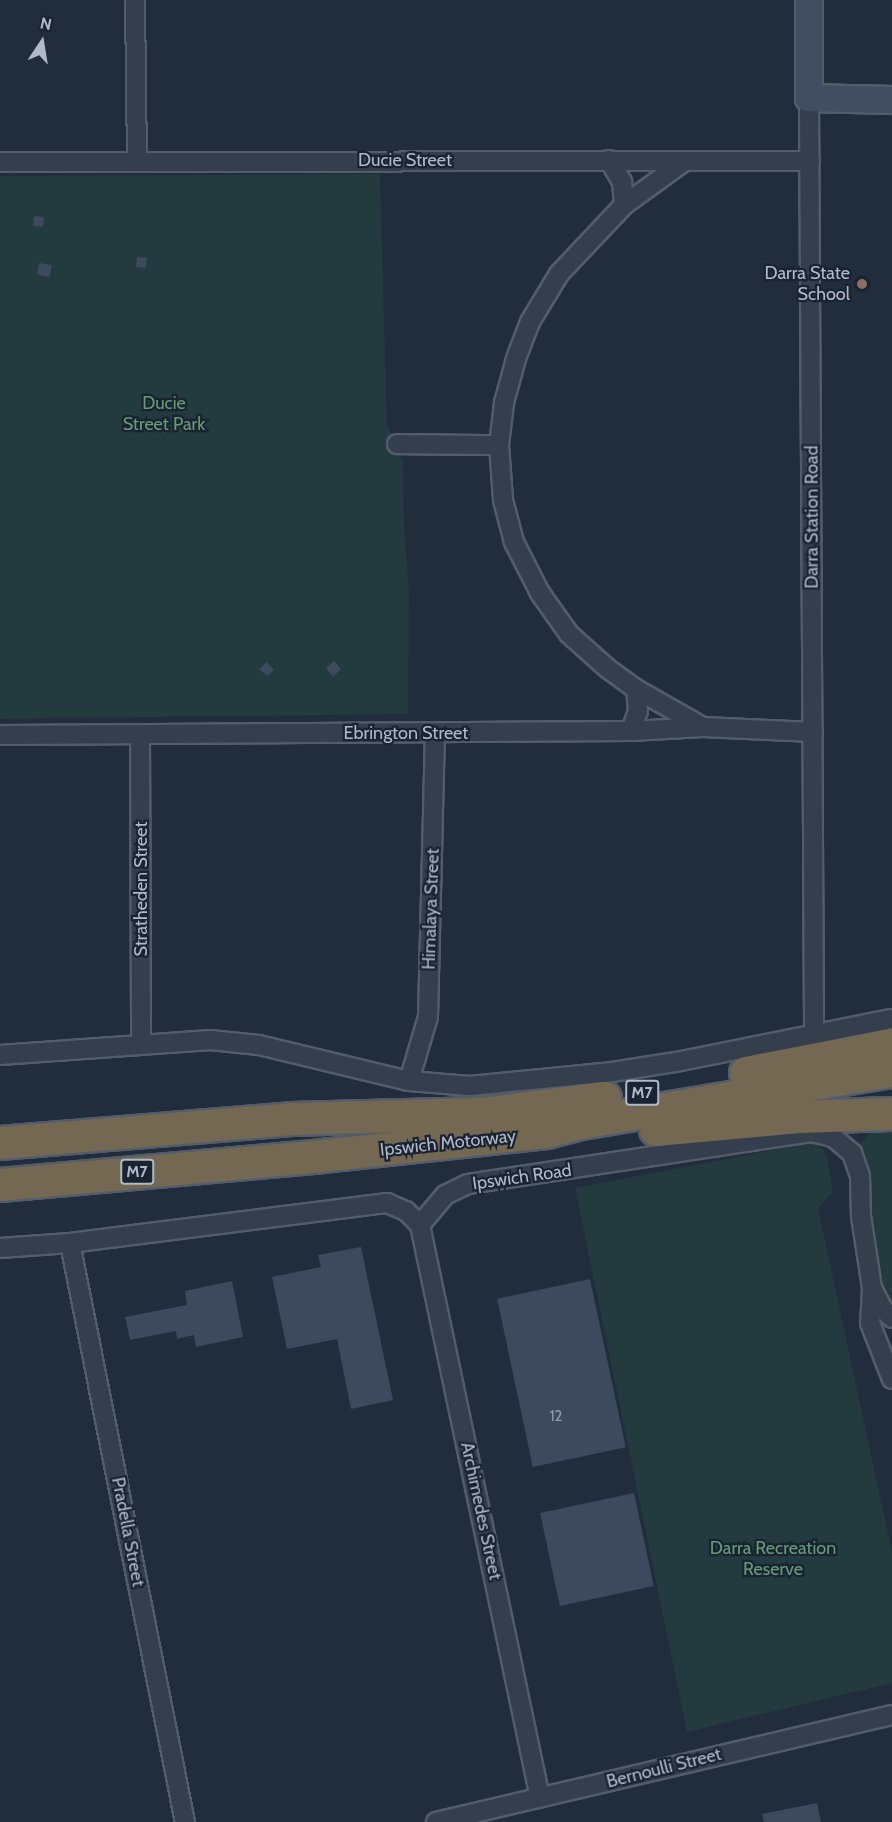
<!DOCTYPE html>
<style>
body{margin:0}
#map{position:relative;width:892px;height:1822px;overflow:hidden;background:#212c3d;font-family:Cabin,sans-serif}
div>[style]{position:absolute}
.green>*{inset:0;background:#233a3e}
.building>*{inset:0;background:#3d4a5d;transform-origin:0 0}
.roads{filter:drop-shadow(2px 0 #535c6b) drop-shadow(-2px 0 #535c6b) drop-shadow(0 2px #535c6b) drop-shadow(0 -2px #535c6b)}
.street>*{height:18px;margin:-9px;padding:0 9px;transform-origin:9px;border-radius:9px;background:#353e4d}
.secondary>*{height:26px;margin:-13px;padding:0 13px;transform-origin:13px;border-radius:13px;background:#434d61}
.highway>*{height:32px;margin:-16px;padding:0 16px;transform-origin:16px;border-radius:16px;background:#746852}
.dots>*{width:16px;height:16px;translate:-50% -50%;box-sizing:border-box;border:3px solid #1a2332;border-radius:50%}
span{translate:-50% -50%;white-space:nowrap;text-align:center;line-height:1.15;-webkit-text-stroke:4.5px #1a2332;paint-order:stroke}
.number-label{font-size:15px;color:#949dae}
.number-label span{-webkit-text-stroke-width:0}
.shield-label span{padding:2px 4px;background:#1a2332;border:2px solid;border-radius:4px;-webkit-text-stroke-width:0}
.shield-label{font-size:16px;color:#b1b9c9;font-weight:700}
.street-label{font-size:18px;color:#b1b9c9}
.poi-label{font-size:18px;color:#b1b9c9}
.right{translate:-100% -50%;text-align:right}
.park-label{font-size:18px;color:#669c74}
.north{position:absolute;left:12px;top:12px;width:60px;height:60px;-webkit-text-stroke:4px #1a2332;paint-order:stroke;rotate:12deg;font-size:16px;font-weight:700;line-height:24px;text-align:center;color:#b1b9c9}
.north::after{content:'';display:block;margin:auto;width:21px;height:27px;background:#b1b9c9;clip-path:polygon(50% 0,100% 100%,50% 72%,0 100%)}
</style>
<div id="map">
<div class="green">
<div style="clip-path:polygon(380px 174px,387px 424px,403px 463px,404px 524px,409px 591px,408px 714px,0 719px,0 176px)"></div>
<div style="clip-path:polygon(873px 1128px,892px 1129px,892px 1308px,883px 1299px,868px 1221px,866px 1161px,860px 1144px)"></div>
<div style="clip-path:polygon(805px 1144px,814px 1144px,824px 1150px,827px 1157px,833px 1192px,818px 1208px,892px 1552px,892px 1683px,687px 1732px,575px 1188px)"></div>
</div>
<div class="building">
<div style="left:34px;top:216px;width:10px;height:10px;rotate:6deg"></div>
<div style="left:137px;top:257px;width:10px;height:10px;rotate:6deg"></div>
<div style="left:39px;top:263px;width:13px;height:12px;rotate:9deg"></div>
<div style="left:334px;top:661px;width:11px;height:11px;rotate:49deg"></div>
<div style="clip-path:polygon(267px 662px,274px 670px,267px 676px,259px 669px)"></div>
<div style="clip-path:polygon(361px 1247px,393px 1400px,351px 1409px,337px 1339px,287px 1349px,272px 1277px,321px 1267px,318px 1255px)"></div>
<div style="left:590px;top:1279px;width:172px;height:95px;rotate:78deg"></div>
<div style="clip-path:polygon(232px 1281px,243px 1337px,196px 1347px,194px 1335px,177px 1339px,176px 1331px,130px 1340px,125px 1317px,187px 1305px,185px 1291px)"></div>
<div style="left:634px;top:1493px;width:95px;height:96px;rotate:78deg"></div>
<div style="clip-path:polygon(817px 1803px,821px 1822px,764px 1822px,762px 1814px)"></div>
</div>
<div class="roads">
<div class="street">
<div style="left:135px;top:0;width:161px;rotate:89.3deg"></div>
<div style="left:809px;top:98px;width:937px;rotate:89.69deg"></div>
<div style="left:609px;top:160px;width:26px;rotate:59deg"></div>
<div style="left:622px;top:182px;width:23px;rotate:85deg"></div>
<div style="left:0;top:162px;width:810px;rotate:-0.07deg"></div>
<div style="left:682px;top:163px;width:72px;rotate:144.1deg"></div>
<div style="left:624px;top:205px;width:95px;rotate:133.3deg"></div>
<div style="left:559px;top:274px;width:56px;rotate:121.1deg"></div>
<div style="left:530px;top:322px;width:40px;rotate:111deg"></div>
<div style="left:516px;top:359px;width:46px;rotate:105.3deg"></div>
<div style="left:504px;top:403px;width:42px;rotate:96.8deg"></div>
<div style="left:499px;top:445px;width:55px;rotate:85.8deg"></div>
<div style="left:503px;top:500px;width:43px;rotate:75.3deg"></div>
<div style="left:514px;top:542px;width:57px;rotate:63deg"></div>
<div style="left:540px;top:593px;width:50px;rotate:54.7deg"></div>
<div style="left:569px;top:634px;width:51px;rotate:41.8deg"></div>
<div style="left:607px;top:668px;width:36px;rotate:36deg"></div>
<div style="left:636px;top:689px;width:77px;rotate:29.6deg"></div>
<div style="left:397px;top:444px;width:102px;rotate:0.6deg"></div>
<div style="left:631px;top:731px;width:21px;rotate:-71deg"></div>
<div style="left:638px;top:711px;width:22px;rotate:-95deg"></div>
<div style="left:0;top:735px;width:631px;rotate:-0.36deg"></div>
<div style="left:631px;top:731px;width:72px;rotate:-3.2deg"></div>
<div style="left:703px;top:727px;width:110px;rotate:2.6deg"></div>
<div style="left:140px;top:735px;width:308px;rotate:89.8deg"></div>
<div style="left:0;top:1055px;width:211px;rotate:-4.1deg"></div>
<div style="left:210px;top:1040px;width:49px;rotate:5.8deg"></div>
<div style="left:259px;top:1045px;width:154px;rotate:13.5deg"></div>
<div style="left:409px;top:1081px;width:61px;rotate:4.7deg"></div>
<div style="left:470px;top:1086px;width:143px;rotate:-5.6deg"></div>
<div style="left:612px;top:1072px;width:65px;rotate:-8.9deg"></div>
<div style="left:676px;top:1062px;width:220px;rotate:-11.3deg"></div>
<div style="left:409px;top:1081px;width:67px;rotate:-73.5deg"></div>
<div style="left:428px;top:1017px;width:284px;rotate:-88.6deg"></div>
<div style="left:420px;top:1225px;width:39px;rotate:-50deg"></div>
<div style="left:445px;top:1195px;width:25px;rotate:-26deg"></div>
<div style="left:468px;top:1184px;width:347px;rotate:-8.6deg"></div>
<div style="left:811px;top:1132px;width:23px;rotate:13deg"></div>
<div style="left:833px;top:1137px;width:25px;rotate:40deg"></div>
<div style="left:852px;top:1153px;width:24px;rotate:71deg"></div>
<div style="left:860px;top:1176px;width:40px;rotate:88.6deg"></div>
<div style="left:861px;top:1216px;width:73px;rotate:81.3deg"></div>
<div style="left:872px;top:1288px;width:35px;rotate:93deg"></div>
<div style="left:870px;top:1323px;width:60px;rotate:68.6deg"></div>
<div style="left:420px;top:1225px;width:585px;rotate:78.17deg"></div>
<div style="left:70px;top:1243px;width:590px;rotate:78.77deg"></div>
<div style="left:0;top:1248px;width:70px;rotate:-4.1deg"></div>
<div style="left:70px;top:1243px;width:320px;rotate:-7.2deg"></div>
<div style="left:387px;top:1203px;width:21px;rotate:23deg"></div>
<div style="left:406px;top:1211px;width:20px;rotate:45deg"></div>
<div style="left:873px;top:1290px;width:20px;rotate:63deg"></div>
<div style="left:882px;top:1308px;width:14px;rotate:45deg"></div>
<div style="left:436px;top:1822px;width:468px;rotate:-13.2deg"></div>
</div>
<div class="secondary">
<div style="left:809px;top:0;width:98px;rotate:90deg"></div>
<div style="left:809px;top:98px;width:83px;rotate:1.4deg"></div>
</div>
<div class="highway">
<div style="left:746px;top:1073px;width:149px;rotate:-10.9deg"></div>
<div style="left:656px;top:1130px;width:144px;rotate:-5.2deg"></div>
<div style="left:799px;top:1117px;width:93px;rotate:-1.8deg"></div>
<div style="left:0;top:1143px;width:292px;rotate:-4.7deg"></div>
<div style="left:291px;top:1119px;width:190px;rotate:-1.5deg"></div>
<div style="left:481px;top:1114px;width:125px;rotate:-7.4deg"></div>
<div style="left:0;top:1185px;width:323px;rotate:-5.1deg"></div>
<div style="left:322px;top:1156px;width:226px;rotate:-6.1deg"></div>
<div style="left:547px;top:1132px;width:35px;rotate:-15deg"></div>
<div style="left:581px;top:1123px;width:315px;rotate:-9.5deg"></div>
</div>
</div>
<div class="dots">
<div style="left:862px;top:284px;background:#8d6e63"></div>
</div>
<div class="number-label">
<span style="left:556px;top:1417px">12</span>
</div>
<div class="shield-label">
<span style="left:642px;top:1093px">M7</span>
<span style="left:137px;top:1172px">M7</span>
</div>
<div class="street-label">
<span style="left:405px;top:160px">Ducie Street</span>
<span style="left:812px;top:517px;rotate:-90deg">Darra Station Road</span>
<span style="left:406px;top:733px">Ebrington Street</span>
<span style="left:141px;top:889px;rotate:-90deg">Stratheden Street</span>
<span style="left:431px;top:909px;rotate:-88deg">Himalaya Street</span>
<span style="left:448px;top:1143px;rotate:-6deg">Ipswich Motorway</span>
<span style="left:522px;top:1177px;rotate:-8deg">Ipswich Road</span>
<span style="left:481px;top:1511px;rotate:78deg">Archimedes Street</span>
<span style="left:128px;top:1532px;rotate:79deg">Pradella Street</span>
<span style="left:664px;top:1768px;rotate:-14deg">Bernoulli Street</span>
</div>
<div class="poi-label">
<span class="right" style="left:850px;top:284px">Darra State<br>School</span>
</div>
<div class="park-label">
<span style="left:164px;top:414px">Ducie<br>Street Park</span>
<span style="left:773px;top:1559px">Darra Recreation<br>Reserve</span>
</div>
<div class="north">N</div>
</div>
